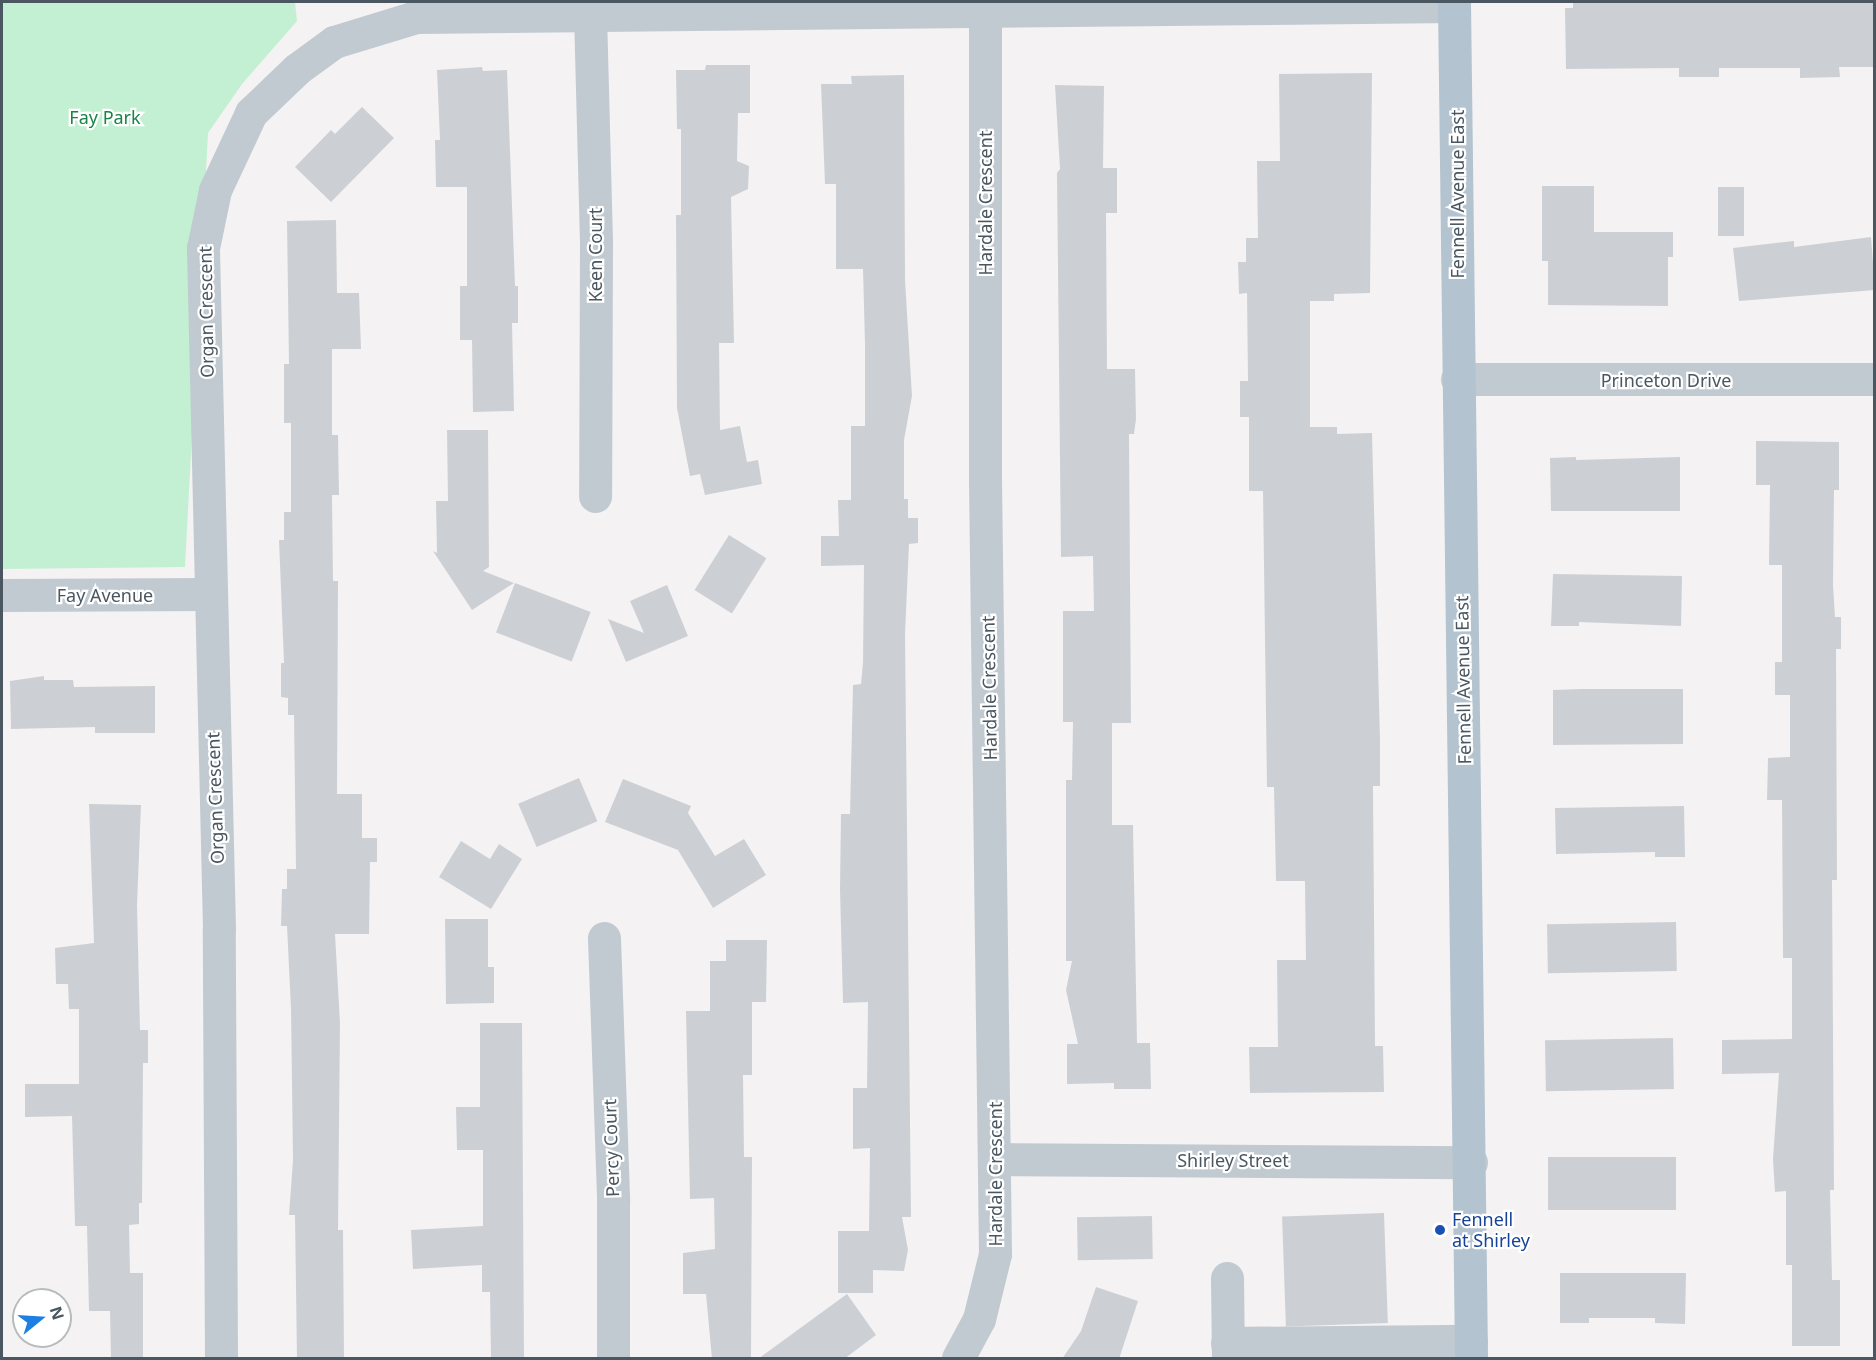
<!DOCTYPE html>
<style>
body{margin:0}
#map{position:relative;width:1876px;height:1360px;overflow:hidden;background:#f4f2f3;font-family:"Noto Sans",sans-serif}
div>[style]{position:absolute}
.green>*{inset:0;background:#c3f0d2}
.building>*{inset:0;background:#ccd0d4;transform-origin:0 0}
.minor>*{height:33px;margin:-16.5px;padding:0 16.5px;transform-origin:16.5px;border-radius:16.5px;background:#c1cad1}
.major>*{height:33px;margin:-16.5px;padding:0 16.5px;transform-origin:16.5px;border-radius:16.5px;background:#b3c3d0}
.dots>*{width:16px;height:16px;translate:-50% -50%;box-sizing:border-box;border:3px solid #fff;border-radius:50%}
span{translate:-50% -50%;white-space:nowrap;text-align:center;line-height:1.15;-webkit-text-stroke:4.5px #fff;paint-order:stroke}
.park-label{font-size:18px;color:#198348}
.street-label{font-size:18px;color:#4a5760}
.transit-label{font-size:18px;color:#164399}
.left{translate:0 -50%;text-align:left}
.frame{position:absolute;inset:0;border:3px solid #4a5760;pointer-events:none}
.north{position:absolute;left:12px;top:1288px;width:60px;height:60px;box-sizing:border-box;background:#fff;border:2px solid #b7bcbf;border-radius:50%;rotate:72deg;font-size:16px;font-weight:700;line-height:24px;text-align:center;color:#4a5760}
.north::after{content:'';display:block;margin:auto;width:21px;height:27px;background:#1d7fe4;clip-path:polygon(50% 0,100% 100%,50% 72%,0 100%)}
</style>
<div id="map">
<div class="green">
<div style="clip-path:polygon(2px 2px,295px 2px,297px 21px,242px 84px,208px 133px,185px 567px,2px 569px)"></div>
</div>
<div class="building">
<div style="clip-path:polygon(1573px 2px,1875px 2px,1875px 67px,1839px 67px,1840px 77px,1800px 78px,1800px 68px,1719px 68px,1719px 77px,1679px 77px,1679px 68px,1566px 69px,1565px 8px,1573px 8px)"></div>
<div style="clip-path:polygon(706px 65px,750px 65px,750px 113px,738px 113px,737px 161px,749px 166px,748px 189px,731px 197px,734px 343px,719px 343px,720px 430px,740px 426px,747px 462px,758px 460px,762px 484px,705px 495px,700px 474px,690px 476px,677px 408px,676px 215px,681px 215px,681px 129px,677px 129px,676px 70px,705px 70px)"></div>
<div style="clip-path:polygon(482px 67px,483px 71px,507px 70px,515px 286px,518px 286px,518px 323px,512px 323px,514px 411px,473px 412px,472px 340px,460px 340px,460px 286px,467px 286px,467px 187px,436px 187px,435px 140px,440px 140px,437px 70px)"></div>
<div style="clip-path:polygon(1372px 73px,1370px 293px,1334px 294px,1334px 301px,1310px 301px,1310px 427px,1337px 427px,1337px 434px,1372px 433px,1380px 740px,1380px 786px,1373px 786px,1375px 1046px,1383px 1046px,1384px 1092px,1250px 1093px,1249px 1047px,1278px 1047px,1277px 960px,1306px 960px,1305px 881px,1276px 881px,1274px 787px,1267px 787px,1263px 491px,1249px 491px,1249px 417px,1240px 417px,1240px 381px,1248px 381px,1247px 293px,1239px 294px,1238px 262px,1246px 262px,1246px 238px,1258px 238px,1257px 161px,1280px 161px,1279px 74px)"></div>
<div style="clip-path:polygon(904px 75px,905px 280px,912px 396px,904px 440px,904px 499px,908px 499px,908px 518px,918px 518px,918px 543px,909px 544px,905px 634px,911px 1217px,902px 1217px,908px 1250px,904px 1271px,873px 1270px,873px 1293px,838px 1293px,838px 1231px,869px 1231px,870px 1148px,853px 1149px,853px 1088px,867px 1088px,868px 1002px,843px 1003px,840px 889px,841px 814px,850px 814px,853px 685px,861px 684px,863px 663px,864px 565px,821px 566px,821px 536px,839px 536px,838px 500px,851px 500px,851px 426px,865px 426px,865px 345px,863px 269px,836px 269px,836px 184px,825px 184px,821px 84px,852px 84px,851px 76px)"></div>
<div style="clip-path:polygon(1055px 85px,1104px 86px,1103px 168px,1117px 168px,1117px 213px,1106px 213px,1107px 369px,1135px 369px,1136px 419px,1134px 434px,1129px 434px,1131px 723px,1112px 723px,1112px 825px,1133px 825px,1137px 1043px,1150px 1043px,1151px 1089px,1114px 1089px,1114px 1083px,1067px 1084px,1067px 1044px,1078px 1044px,1066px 990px,1072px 961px,1066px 961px,1066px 780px,1072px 780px,1073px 722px,1063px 722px,1063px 611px,1094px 611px,1093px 556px,1061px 557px,1057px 173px,1060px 169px)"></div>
<div style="clip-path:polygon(362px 107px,394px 138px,331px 202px,295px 167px,331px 130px,335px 134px)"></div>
<div style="clip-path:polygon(1542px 186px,1594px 186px,1594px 232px,1673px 232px,1673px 257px,1668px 257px,1668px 306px,1548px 305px,1548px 261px,1542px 261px)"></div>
<div style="left:1718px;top:187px;width:26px;height:49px"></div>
<div style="clip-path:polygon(336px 220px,337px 293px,359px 293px,361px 349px,332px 349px,332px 435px,338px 435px,339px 495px,332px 495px,333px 581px,338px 581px,337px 794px,362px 794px,362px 838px,377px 838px,377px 862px,370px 862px,369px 934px,335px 934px,340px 1023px,338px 1230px,343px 1230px,344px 1359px,297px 1359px,295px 1215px,289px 1215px,293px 1160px,291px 1009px,287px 926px,281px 926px,282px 889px,287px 889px,287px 869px,296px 869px,294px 715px,288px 715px,288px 698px,281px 697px,281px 663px,284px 663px,279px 540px,284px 540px,284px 512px,291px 512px,291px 423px,284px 423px,284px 364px,289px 364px,287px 221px)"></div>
<div style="clip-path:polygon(1871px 237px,1875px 290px,1739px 301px,1733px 248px,1794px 241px,1794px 247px)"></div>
<div style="clip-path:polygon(447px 430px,488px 430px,489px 567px,483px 571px,514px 583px,472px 610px,433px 551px,437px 553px,436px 501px,448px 501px)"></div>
<div style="clip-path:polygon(1756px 441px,1839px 442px,1839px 490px,1834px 490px,1833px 585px,1835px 617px,1841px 617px,1841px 649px,1836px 649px,1837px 880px,1832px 880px,1834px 1190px,1830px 1190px,1832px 1280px,1840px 1280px,1840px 1346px,1792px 1346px,1792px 1265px,1786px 1265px,1786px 1191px,1775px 1192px,1773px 1159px,1779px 1073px,1722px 1074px,1722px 1040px,1792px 1039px,1792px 958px,1783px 958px,1782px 800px,1767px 800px,1768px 758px,1790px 757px,1790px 695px,1775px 695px,1775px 662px,1782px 662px,1782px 565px,1769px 565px,1770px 485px,1756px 485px)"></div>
<div style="clip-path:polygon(1576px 457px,1576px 460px,1680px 457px,1680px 511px,1551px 511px,1550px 458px)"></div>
<div style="left:729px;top:535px;width:44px;height:65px;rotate:32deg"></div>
<div style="clip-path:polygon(1553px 574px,1682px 576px,1681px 626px,1579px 622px,1579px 626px,1551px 626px)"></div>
<div style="left:515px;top:583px;width:81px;height:53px;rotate:21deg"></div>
<div style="clip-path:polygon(667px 585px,688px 636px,626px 662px,608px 619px,644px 633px,630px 601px)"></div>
<div style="clip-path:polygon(44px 676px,44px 680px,73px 680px,74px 687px,155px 686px,155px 733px,95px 733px,95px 727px,11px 729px,10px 681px)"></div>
<div style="clip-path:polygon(1581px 689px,1683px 689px,1683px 744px,1553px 745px,1553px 690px)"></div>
<div style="left:579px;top:778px;width:47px;height:66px;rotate:67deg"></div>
<div style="clip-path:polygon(623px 779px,691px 806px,688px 813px,715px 856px,744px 839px,766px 875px,713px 908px,678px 850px,605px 822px)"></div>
<div style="clip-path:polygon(89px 804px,141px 805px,137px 905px,140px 1030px,148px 1030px,148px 1063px,143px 1063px,142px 1203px,139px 1203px,139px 1224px,129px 1225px,130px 1273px,143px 1273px,143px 1359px,111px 1359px,110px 1311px,89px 1311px,87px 1226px,75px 1226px,72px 1116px,25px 1117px,25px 1084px,79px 1084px,79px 1009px,69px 1009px,68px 984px,56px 984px,55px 948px,94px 943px)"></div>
<div style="clip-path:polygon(1684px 806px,1685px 857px,1655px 857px,1655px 852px,1556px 854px,1555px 808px)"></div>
<div style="clip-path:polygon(461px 841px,490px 859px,499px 844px,522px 859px,491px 909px,439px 877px)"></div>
<div style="clip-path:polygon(445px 919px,488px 919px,488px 967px,494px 967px,494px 1003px,446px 1004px)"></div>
<div style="left:1676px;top:922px;width:49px;height:129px;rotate:89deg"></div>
<div style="clip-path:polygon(726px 940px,767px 940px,766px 1002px,752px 1002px,752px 1075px,743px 1075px,744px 1157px,752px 1157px,751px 1359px,712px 1359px,706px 1294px,683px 1294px,683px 1253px,715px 1249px,714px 1198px,690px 1199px,686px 1011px,710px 1011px,710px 961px,726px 961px)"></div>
<div style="clip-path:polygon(480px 1023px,522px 1023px,524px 1359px,491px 1359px,490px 1292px,482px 1292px,482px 1265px,413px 1269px,411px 1230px,483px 1226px,483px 1150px,457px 1150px,456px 1107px,480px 1107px)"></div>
<div style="left:1673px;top:1038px;width:51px;height:128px;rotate:89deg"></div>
<div style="left:1548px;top:1157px;width:128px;height:53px"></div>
<div style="left:1384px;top:1213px;width:110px;height:102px;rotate:88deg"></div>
<div style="left:1152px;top:1216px;width:43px;height:75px;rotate:89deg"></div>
<div style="clip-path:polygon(1560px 1273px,1686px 1273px,1685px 1324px,1655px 1323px,1655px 1318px,1589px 1318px,1589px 1323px,1560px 1323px)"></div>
<div style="clip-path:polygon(1096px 1287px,1138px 1301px,1119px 1359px,1062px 1359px,1081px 1331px)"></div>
<div style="clip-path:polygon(847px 1294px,876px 1335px,844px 1359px,758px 1359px)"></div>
</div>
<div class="minor">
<div style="left:590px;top:13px;width:229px;rotate:88.5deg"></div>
<div style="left:596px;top:242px;width:254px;rotate:90.2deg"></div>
<div style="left:1457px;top:379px;width:417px"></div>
<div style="left:2px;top:595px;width:207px;rotate:-0.3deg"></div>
<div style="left:604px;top:938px;width:264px;rotate:88deg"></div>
<div style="left:613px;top:1202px;width:156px;rotate:90deg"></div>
<div style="left:995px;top:1159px;width:476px;rotate:0.4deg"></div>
<div style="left:1227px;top:1278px;width:80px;rotate:89.3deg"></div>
<div style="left:1227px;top:1343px;width:244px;rotate:-0.5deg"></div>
<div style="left:221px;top:1358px;width:429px;rotate:-90.3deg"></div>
<div style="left:219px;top:929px;width:681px;rotate:-91.35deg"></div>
<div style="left:203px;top:248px;width:59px;rotate:-78.3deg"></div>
<div style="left:215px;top:190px;width:85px;rotate:-64.9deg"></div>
<div style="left:251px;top:113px;width:64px;rotate:-43.7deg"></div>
<div style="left:297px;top:69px;width:46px;rotate:-36.1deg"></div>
<div style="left:334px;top:42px;width:86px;rotate:-17deg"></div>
<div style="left:416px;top:17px;width:1038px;rotate:-0.61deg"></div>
<div style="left:958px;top:1358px;width:44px;rotate:-61.7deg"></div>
<div style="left:979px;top:1319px;width:67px;rotate:-76.2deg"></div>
<div style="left:995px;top:1254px;width:772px;rotate:-90.74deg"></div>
<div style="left:985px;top:482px;width:471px;rotate:-90deg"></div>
</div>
<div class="major">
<div style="left:1454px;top:2px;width:1356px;rotate:89.28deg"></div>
</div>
<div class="dots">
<div style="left:1440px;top:1230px;background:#1a4fb4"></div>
</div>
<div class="park-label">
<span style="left:105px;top:117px">Fay Park</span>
</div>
<div class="street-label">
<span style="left:1457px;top:194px;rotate:-90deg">Fennell Avenue East</span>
<span style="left:985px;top:203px;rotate:-90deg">Hardale Crescent</span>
<span style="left:595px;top:255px;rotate:-90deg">Keen Court</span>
<span style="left:206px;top:312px;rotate:-91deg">Organ Crescent</span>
<span style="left:1666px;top:380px">Princeton Drive</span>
<span style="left:105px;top:595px">Fay Avenue</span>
<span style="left:1463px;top:680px;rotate:-91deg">Fennell Avenue East</span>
<span style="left:989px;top:688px;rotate:-91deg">Hardale Crescent</span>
<span style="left:215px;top:798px;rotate:-92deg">Organ Crescent</span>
<span style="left:611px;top:1148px;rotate:-92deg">Percy Court</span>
<span style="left:1233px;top:1160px">Shirley Street</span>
<span style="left:995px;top:1174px;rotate:-90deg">Hardale Crescent</span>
</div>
<div class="transit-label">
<span class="left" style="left:1452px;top:1230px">Fennell<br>at Shirley</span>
</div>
<div class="frame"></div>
<div class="north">N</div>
</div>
